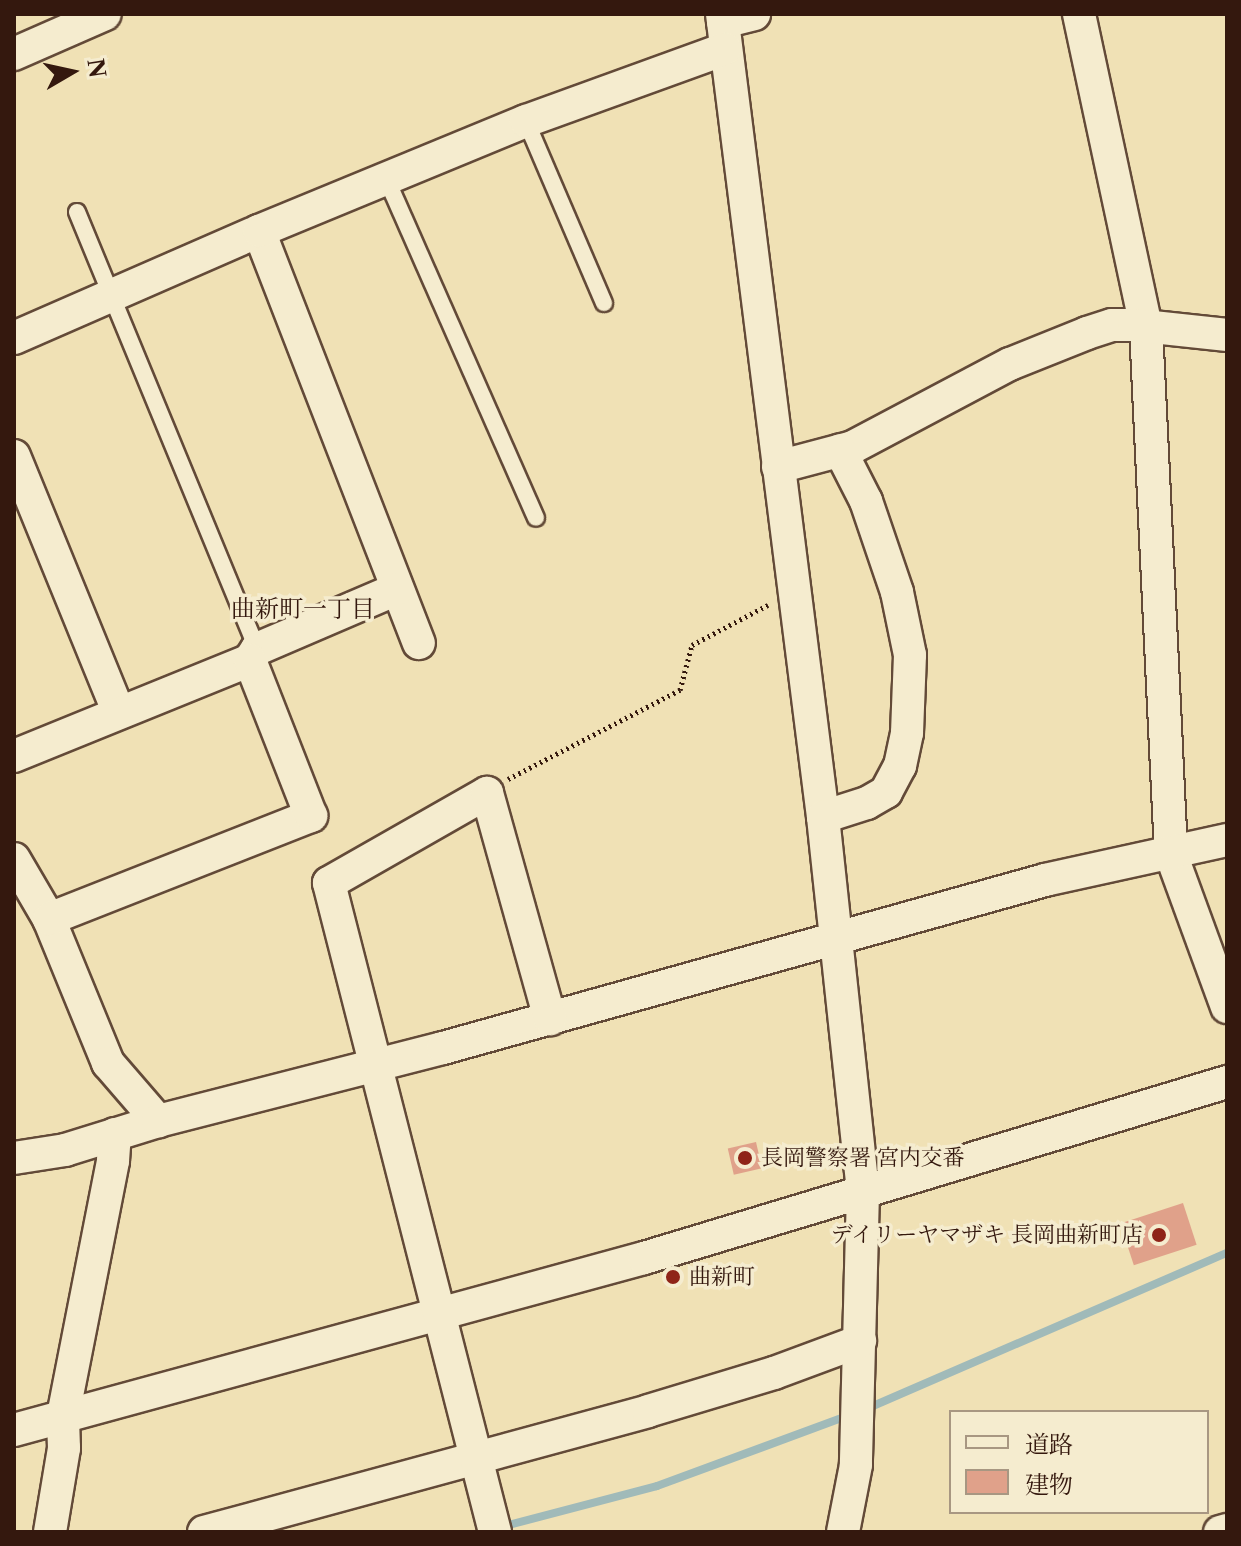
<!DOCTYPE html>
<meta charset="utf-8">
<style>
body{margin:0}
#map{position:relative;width:1241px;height:1546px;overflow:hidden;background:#f0e1b5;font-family:"Libre Caslon Text","Noto Serif JP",serif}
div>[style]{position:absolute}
.stream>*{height:8px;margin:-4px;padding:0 4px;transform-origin:4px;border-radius:4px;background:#a0bab9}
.building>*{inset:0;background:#e0a18a;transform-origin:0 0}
.path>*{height:5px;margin-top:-2.5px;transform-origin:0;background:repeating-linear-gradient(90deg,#34180e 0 2px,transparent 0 6px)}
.roads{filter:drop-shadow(2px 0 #634a38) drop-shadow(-2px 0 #634a38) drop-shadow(0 2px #634a38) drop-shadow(0 -2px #634a38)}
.lane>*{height:16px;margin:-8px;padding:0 8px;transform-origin:8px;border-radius:8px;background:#f5eccf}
.street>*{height:32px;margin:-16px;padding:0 16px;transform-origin:16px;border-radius:16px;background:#f5eccf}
.dots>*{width:22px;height:22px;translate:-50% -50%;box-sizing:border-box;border:4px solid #f5eccf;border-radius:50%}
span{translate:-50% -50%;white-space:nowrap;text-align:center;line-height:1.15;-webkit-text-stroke:7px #f5eccf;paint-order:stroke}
.poi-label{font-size:22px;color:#34180e}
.left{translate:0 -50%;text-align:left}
.right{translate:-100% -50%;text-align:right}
.neighbourhood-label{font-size:24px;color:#34180e}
.frame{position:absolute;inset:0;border:16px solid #34180e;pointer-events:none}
.legend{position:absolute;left:949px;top:1410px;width:260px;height:104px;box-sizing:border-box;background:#f5eccf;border:2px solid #a89782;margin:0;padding:10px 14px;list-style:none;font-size:24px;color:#34180e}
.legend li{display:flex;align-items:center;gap:16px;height:40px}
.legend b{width:40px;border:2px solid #a89782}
.north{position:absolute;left:32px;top:32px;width:80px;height:80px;-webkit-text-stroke:6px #f5eccf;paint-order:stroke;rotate:81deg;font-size:22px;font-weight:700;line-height:32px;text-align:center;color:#34180e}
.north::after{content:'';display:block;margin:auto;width:28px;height:36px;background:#34180e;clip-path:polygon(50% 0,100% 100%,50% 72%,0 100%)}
</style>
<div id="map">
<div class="stream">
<div style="left:866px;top:1409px;width:393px;rotate:-23.4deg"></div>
<div style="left:501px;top:1527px;width:161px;rotate:-14.7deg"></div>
<div style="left:657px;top:1486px;width:206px;rotate:-20.2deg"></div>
</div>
<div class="building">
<div style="left:756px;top:1142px;width:27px;height:29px;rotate:77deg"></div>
<div style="left:1183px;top:1203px;width:44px;height:66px;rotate:72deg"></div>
</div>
<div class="path">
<div style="left:508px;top:779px;width:194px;rotate:-27.4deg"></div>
<div style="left:680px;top:690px;width:47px;rotate:-75.1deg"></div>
<div style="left:692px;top:645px;width:86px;rotate:-27.8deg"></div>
</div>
<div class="roads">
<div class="lane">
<div style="left:526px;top:121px;width:198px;rotate:66.8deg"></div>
<div style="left:387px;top:180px;width:369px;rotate:66.2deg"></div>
<div style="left:77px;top:212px;width:473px;rotate:67.6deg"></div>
</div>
<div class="street">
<div style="left:722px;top:14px;width:809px;rotate:82.83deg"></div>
<div style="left:823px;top:817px;width:377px;rotate:83.9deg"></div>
<div style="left:863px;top:1192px;width:273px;rotate:91.5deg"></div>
<div style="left:856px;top:1465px;width:68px;rotate:101deg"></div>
<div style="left:1079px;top:14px;width:320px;rotate:77.9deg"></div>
<div style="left:1146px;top:327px;width:528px;rotate:87.28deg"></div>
<div style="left:1171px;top:854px;width:163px;rotate:69.9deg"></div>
<div style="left:723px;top:22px;width:32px;rotate:-14deg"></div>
<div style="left:14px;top:54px;width:99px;rotate:-23.7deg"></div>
<div style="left:259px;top:231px;width:442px;rotate:68.8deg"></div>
<div style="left:14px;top:338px;width:267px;rotate:-23.6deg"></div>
<div style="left:259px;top:231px;width:289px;rotate:-22.4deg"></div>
<div style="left:526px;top:121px;width:212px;rotate:-19.9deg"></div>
<div style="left:14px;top:456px;width:275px;rotate:67.8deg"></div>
<div style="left:778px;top:467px;width:78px;rotate:-14.9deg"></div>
<div style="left:853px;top:447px;width:178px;rotate:-27.9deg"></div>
<div style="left:1010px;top:364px;width:83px;rotate:-21.9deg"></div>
<div style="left:1087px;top:333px;width:26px;rotate:-18deg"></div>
<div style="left:1112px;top:325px;width:22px"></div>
<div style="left:1134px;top:325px;width:94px;rotate:6.1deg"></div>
<div style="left:14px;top:756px;width:255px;rotate:-22.1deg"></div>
<div style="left:250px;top:660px;width:13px;rotate:-58deg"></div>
<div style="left:257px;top:649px;width:152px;rotate:-23.2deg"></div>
<div style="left:823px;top:817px;width:46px;rotate:-17.7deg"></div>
<div style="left:867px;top:803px;width:22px;rotate:-30deg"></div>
<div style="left:886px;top:792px;width:30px;rotate:-62deg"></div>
<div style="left:900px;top:766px;width:34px;rotate:-78deg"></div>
<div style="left:907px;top:733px;width:78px;rotate:-87.8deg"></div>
<div style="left:910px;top:655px;width:64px;rotate:-101.7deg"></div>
<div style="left:897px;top:592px;width:96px;rotate:-108.8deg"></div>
<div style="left:866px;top:501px;width:57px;rotate:-117deg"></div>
<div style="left:14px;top:859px;width:69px;rotate:59.7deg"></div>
<div style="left:49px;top:919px;width:156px;rotate:67.7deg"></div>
<div style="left:108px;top:1063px;width:77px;rotate:49.2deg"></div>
<div style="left:49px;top:919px;width:282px;rotate:-21.5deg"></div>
<div style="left:311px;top:816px;width:168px;rotate:-111.4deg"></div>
<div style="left:14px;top:1158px;width:52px;rotate:-8.9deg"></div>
<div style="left:65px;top:1150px;width:97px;rotate:-17.3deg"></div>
<div style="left:158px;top:1121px;width:294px;rotate:-14.4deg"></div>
<div style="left:443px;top:1048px;width:625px;rotate:-15.59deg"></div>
<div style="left:1045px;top:880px;width:186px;rotate:-12.4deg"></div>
<div style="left:14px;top:1430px;width:653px;rotate:-15.27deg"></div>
<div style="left:644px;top:1258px;width:609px;rotate:-16.8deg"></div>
<div style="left:50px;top:1532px;width:85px;rotate:-80.5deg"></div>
<div style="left:64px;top:1448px;width:32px;rotate:-92deg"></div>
<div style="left:63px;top:1416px;width:260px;rotate:-78.9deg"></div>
<div style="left:113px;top:1161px;width:27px;rotate:-86deg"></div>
<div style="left:204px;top:1532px;width:460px;rotate:-15.2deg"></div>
<div style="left:648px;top:1411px;width:132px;rotate:-16.8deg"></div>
<div style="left:774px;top:1373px;width:92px;rotate:-20.4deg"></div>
<div style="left:495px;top:1532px;width:670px;rotate:-104.35deg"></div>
<div style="left:329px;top:883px;width:182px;rotate:-29.7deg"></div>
<div style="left:487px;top:793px;width:235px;rotate:74.4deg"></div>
<div style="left:1220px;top:1532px;width:7px;rotate:-16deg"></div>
</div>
</div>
<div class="dots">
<div style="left:745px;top:1158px;background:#8f2418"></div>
<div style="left:1159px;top:1235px;background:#8f2418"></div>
<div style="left:673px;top:1277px;background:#8f2418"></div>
</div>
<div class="poi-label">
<span class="left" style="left:761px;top:1158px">長岡警察署 宮内交番</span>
<span class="right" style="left:1143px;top:1235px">デイリーヤマザキ 長岡曲新町店</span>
<span class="left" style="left:689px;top:1277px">曲新町</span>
</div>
<div class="neighbourhood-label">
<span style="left:303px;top:609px">曲新町一丁目</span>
</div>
<div class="frame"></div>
<ul class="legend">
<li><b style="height:10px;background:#f5eccf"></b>道路</li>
<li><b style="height:22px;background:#e0a18a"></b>建物</li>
</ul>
<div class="north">N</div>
</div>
